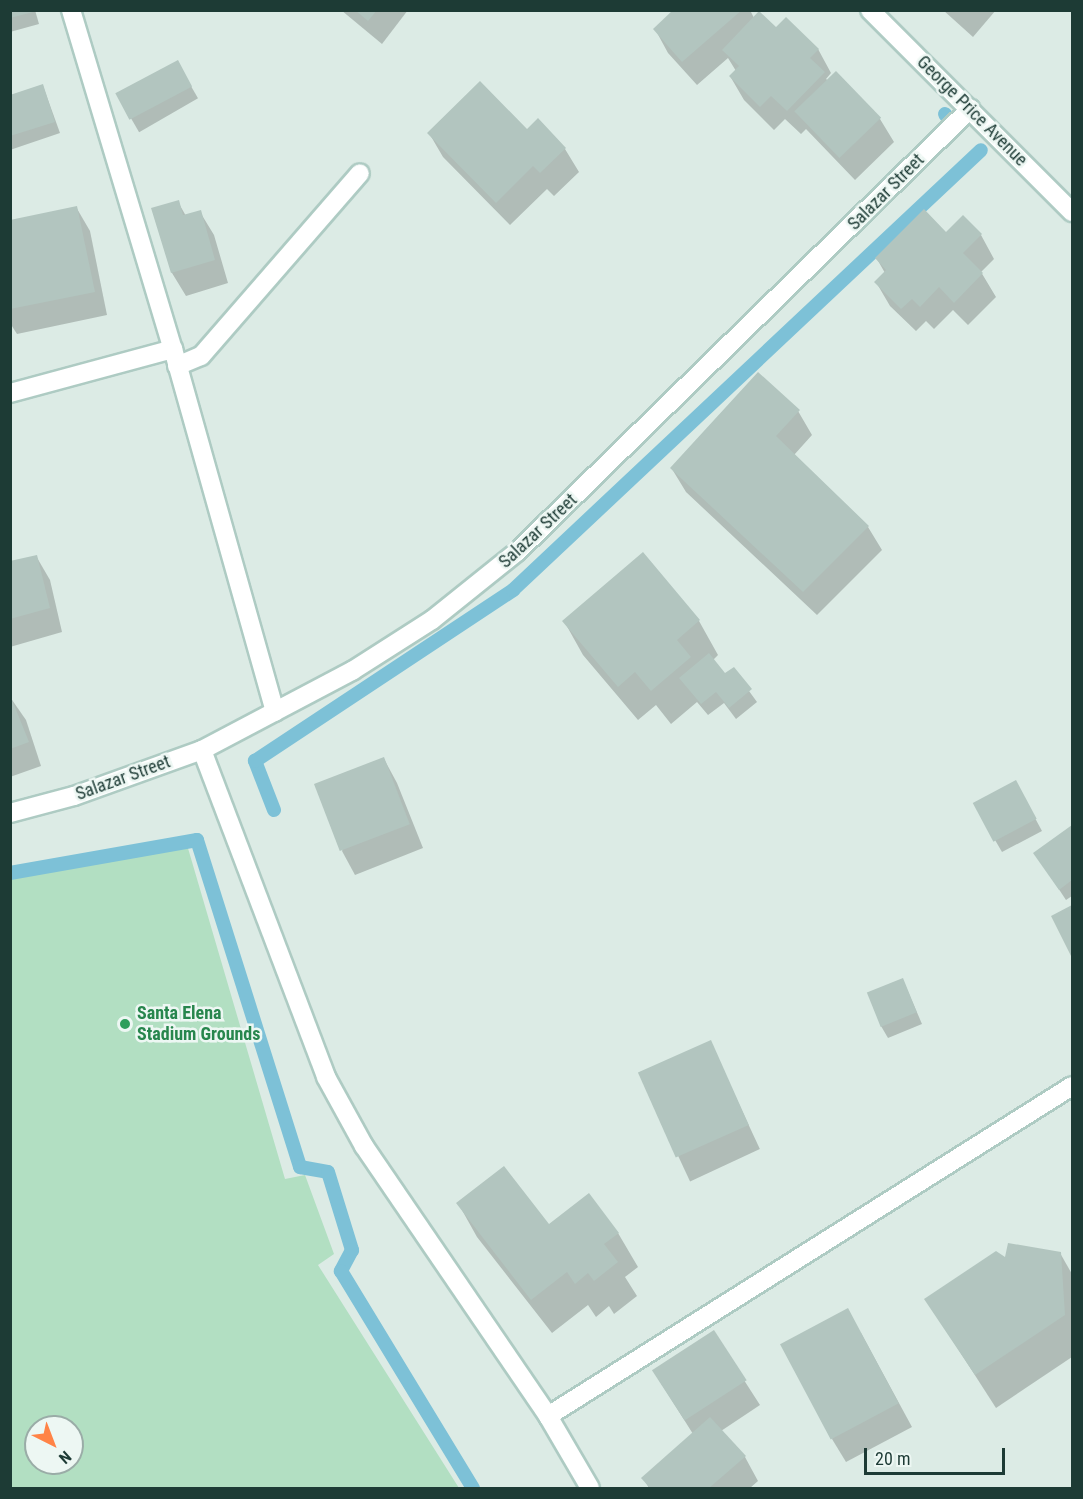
<!DOCTYPE html>
<style>
body{margin:0}
#map{position:relative;width:1083px;height:1499px;overflow:hidden;background:#dcebe5;font-family:"Roboto Condensed",sans-serif}
div>[style]{position:absolute}
.green>*{inset:0;background:#b2dfc2}
.shadow>*{inset:0;background:#0003;transform-origin:0 0}
.stream>*{height:14px;margin:-7px;padding:0 7px;transform-origin:7px;border-radius:7px;background:#7dc1d7}
.building>*{inset:0;background:#b2c5bf;transform-origin:0 0}
.roads{filter:drop-shadow(2px 0 #aecbc3) drop-shadow(-2px 0 #aecbc3) drop-shadow(0 2px #aecbc3) drop-shadow(0 -2px #aecbc3)}
.street>*{height:18px;margin:-9px;padding:0 9px;transform-origin:9px;border-radius:9px;background:#fff}
.secondary>*{height:18px;margin:-9px;padding:0 9px;transform-origin:9px;border-radius:9px;background:#fff}
.dots>*{width:16px;height:16px;translate:-50% -50%;box-sizing:border-box;border:3px solid #edf7f3;border-radius:50%}
span{translate:-50% -50%;white-space:nowrap;text-align:center;line-height:1.15;-webkit-text-stroke:5px #edf7f3;paint-order:stroke}
.street-label{font-size:18px;color:#1d3b35}
.leisure-label{font-size:18px;color:#27864d;font-weight:700}
.left{translate:0 -50%;text-align:left}
.frame{position:absolute;inset:0;border:12px solid #1d3b35;pointer-events:none}
.north{position:absolute;left:24px;top:1415px;width:60px;height:60px;box-sizing:border-box;background:#edf7f3;border:2px solid #9aaca7;border-radius:50%;rotate:138deg;font-size:16px;font-weight:700;line-height:24px;text-align:center;color:#1d3b35}
.north::after{content:'';display:block;margin:auto;width:21px;height:27px;background:#ff8346;clip-path:polygon(50% 0,100% 100%,50% 72%,0 100%)}
.scale{position:absolute;left:864px;top:1448px;width:141px;height:27px;box-sizing:border-box;border:3px solid #1d3b35;border-top:0;padding-left:8px;font-size:18px;line-height:21px;white-space:nowrap;color:#1d3b35;-webkit-text-stroke:4px #edf7f3;paint-order:stroke}
</style>
<div id="map">
<div class="green">
<div style="clip-path:polygon(evenodd,185px 838px,285px 1179px,305px 1175px,334px 1254px,318px 1265px,459px 1488px,11px 1488px,11px 873px,185px 838px,36px 1427px,72px 1427px,72px 1463px,36px 1463px,36px 1427px)"></div>
</div>
<div class="shadow">
<div style="clip-path:polygon(10px 10px,35px 10px,39px 24px,10px 32px)"></div>
<div style="clip-path:polygon(341px 10px,408px 10px,382px 44px)"></div>
<div style="clip-path:polygon(676px 10px,750px 10px,754px 18px,818px 49px,831px 73px,826px 79px,880px 119px,894px 142px,855px 180px,806px 129px,801px 134px,785px 119px,774px 130px,744px 100px,730px 76px,736px 71px,728px 58px,697px 85px,668px 53px,655px 29px)"></div>
<div style="clip-path:polygon(943px 10px,996px 10px,973px 37px)"></div>
<div style="left:177px;top:62px;width:42px;height:68px;rotate:60deg"></div>
<div style="clip-path:polygon(43px 86px,60px 133px,10px 150px,10px 96px)"></div>
<div style="clip-path:polygon(527px 131px,565px 149px,579px 172px,554px 196px,547px 189px,510px 225px,443px 157px,429px 133px)"></div>
<div style="clip-path:polygon(178px 202px,186px 216px,200px 212px,214px 235px,228px 283px,186px 296px,172px 273px,153px 209px)"></div>
<div style="clip-path:polygon(76px 207px,90px 231px,107px 315px,17px 334px,10px 323px,10px 222px)"></div>
<div style="clip-path:polygon(946px 234px,981px 235px,994px 259px,981px 272px,996px 297px,968px 325px,953px 310px,934px 329px,926px 321px,916px 331px,890px 306px,876px 282px,885px 273px,877px 259px)"></div>
<div style="clip-path:polygon(798px 411px,812px 435px,794px 455px,868px 527px,882px 550px,817px 615px,686px 492px,672px 469px)"></div>
<div style="clip-path:polygon(642px 554px,699px 621px,718px 655px,713px 660px,725px 675px,733px 669px,757px 702px,736px 719px,724px 703px,708px 715px,697px 702px,671px 724px,656px 705px,638px 720px,583px 655px,564px 621px)"></div>
<div style="clip-path:polygon(36px 556px,50px 580px,62px 632px,10px 647px,10px 562px)"></div>
<div style="clip-path:polygon(10px 697px,26px 720px,41px 766px,10px 777px)"></div>
<div style="clip-path:polygon(384px 759px,397px 783px,423px 848px,355px 875px,342px 851px)"></div>
<div style="clip-path:polygon(1022px 794px,1042px 831px,1002px 852px,995px 840px)"></div>
<div style="clip-path:polygon(1072px 827px,1072px 896px,1066px 900px,1035px 853px)"></div>
<div style="clip-path:polygon(1072px 906px,1072px 954px,1053px 916px)"></div>
<div style="clip-path:polygon(903px 980px,922px 1024px,888px 1038px,881px 1026px)"></div>
<div style="left:710px;top:1042px;width:118px;height:77px;rotate:65deg"></div>
<div style="clip-path:polygon(458px 1203px,548px 1226px,618px 1233px,638px 1267px,625px 1277px,637px 1296px,614px 1314px,609px 1306px,596px 1317px,588px 1305px,552px 1333px,477px 1237px)"></div>
<div style="clip-path:polygon(1060px 1253px,1072px 1274px,1072px 1357px,996px 1408px,926px 1299px,1006px 1260px)"></div>
<div style="clip-path:polygon(713px 1332px,760px 1405px,721px 1431px,745px 1457px,758px 1481px,750px 1488px,649px 1488px,643px 1478px,693px 1434px,654px 1372px)"></div>
<div style="clip-path:polygon(861px 1333px,912px 1427px,846px 1462px,832px 1439px)"></div>
</div>
<div class="stream">
<div style="left:945px;top:114px;width:4px;rotate:56deg"></div>
<div style="left:274px;top:810px;width:53px;rotate:-111.2deg"></div>
<div style="left:255px;top:761px;width:310px;rotate:-33.5deg"></div>
<div style="left:513px;top:590px;width:642px;rotate:-43.23deg"></div>
<div style="left:10px;top:873px;width:190px;rotate:-10deg"></div>
<div style="left:197px;top:840px;width:343px;rotate:72.5deg"></div>
<div style="left:300px;top:1167px;width:28px;rotate:10deg"></div>
<div style="left:328px;top:1172px;width:82px;rotate:72.9deg"></div>
<div style="left:352px;top:1250px;width:24px;rotate:118deg"></div>
<div style="left:341px;top:1271px;width:254px;rotate:58.7deg"></div>
</div>
<div class="building">
<div style="clip-path:polygon(10px 10px,33px 10px,33px 12px,10px 18px)"></div>
<div style="clip-path:polygon(355px 10px,377px 10px,368px 21px)"></div>
<div style="clip-path:polygon(673px 10px,742px 10px,682px 62px,653px 29px)"></div>
<div style="clip-path:polygon(759px 11px,776px 27px,786px 17px,819px 49px,810px 58px,825px 72px,787px 111px,771px 96px,760px 107px,729px 76px,739px 66px,722px 50px)"></div>
<div style="left:178px;top:60px;width:30px;height:71px;rotate:62deg"></div>
<div style="left:836px;top:71px;width:65px;height:58px;rotate:46deg"></div>
<div style="clip-path:polygon(480px 81px,527px 129px,538px 118px,566px 148px,540px 173px,533px 166px,496px 203px,427px 133px)"></div>
<div style="clip-path:polygon(43px 84px,55px 122px,10px 136px,10px 95px)"></div>
<div style="clip-path:polygon(179px 200px,183px 215px,201px 210px,215px 260px,171px 273px,151px 208px)"></div>
<div style="clip-path:polygon(77px 206px,95px 292px,10px 309px,10px 220px)"></div>
<div style="clip-path:polygon(924px 209px,946px 232px,963px 215px,982px 234px,963px 253px,983px 273px,954px 303px,939px 287px,920px 307px,912px 299px,901px 309px,874px 282px,886px 270px,875px 258px)"></div>
<div style="clip-path:polygon(758px 372px,800px 410px,776px 436px,869px 526px,803px 592px,670px 468px)"></div>
<div style="clip-path:polygon(643px 552px,700px 620px,677px 640px,691px 657px,651px 691px,635px 672px,618px 687px,562px 621px)"></div>
<div style="clip-path:polygon(37px 555px,50px 608px,10px 619px,10px 561px)"></div>
<div style="clip-path:polygon(709px 653px,725px 673px,734px 667px,752px 689px,729px 708px,716px 692px,701px 704px,679px 678px)"></div>
<div style="clip-path:polygon(10px 695px,29px 742px,10px 749px)"></div>
<div style="left:384px;top:757px;width:72px;height:75px;rotate:69deg"></div>
<div style="left:1016px;top:780px;width:44px;height:49px;rotate:62deg"></div>
<div style="clip-path:polygon(1072px 825px,1072px 880px,1059px 890px,1033px 853px)"></div>
<div style="clip-path:polygon(1072px 905px,1072px 958px,1051px 916px)"></div>
<div style="left:903px;top:978px;width:37px;height:39px;rotate:68deg"></div>
<div style="left:711px;top:1040px;width:93px;height:80px;rotate:66deg"></div>
<div style="clip-path:polygon(504px 1166px,549px 1224px,589px 1193px,619px 1233px,604px 1244px,618px 1262px,594px 1281px,588px 1273px,575px 1284px,567px 1272px,531px 1300px,456px 1203px)"></div>
<div style="clip-path:polygon(1008px 1243px,1061px 1252px,1065px 1315px,975px 1375px,924px 1299px,996px 1251px,1005px 1257px)"></div>
<div style="left:848px;top:1308px;width:108px;height:77px;rotate:62deg"></div>
<div style="left:714px;top:1330px;width:60px;height:74px;rotate:57deg"></div>
<div style="clip-path:polygon(710px 1417px,746px 1456px,709px 1488px,650px 1488px,641px 1478px)"></div>
</div>
<div class="roads">
<div class="street">
<div style="left:71px;top:10px;width:354px;rotate:73.3deg"></div>
<div style="left:173px;top:349px;width:377px;rotate:74.3deg"></div>
<div style="left:177px;top:366px;width:26px;rotate:-23deg"></div>
<div style="left:201px;top:356px;width:242px;rotate:-49deg"></div>
<div style="left:10px;top:393px;width:169px;rotate:-15.1deg"></div>
<div style="left:202px;top:750px;width:350px;rotate:69.2deg"></div>
<div style="left:326px;top:1077px;width:79px;rotate:61.2deg"></div>
<div style="left:364px;top:1146px;width:327px;rotate:55.7deg"></div>
<div style="left:548px;top:1416px;width:83px;rotate:59.7deg"></div>
<div style="left:548px;top:1416px;width:619px;rotate:-32.2deg"></div>
</div>
<div class="secondary">
<div style="left:870px;top:10px;width:286px;rotate:45deg"></div>
<div style="left:10px;top:813px;width:66px;rotate:-14.9deg"></div>
<div style="left:74px;top:796px;width:136px;rotate:-19.8deg"></div>
<div style="left:202px;top:750px;width:170px;rotate:-27.8deg"></div>
<div style="left:352px;top:671px;width:95px;rotate:-32.5deg"></div>
<div style="left:432px;top:620px;width:109px;rotate:-38.7deg"></div>
<div style="left:517px;top:552px;width:634px;rotate:-44.36deg"></div>
</div>
</div>
<div class="dots">
<div style="left:125px;top:1024px;background:#2e9e5b"></div>
</div>
<div class="street-label">
<span style="left:972px;top:111px;rotate:45deg">George Price Avenue</span>
<span style="left:886px;top:192px;rotate:-45deg">Salazar Street</span>
<span style="left:538px;top:531px;rotate:-43deg">Salazar Street</span>
<span style="left:123px;top:778px;rotate:-20deg">Salazar Street</span>
</div>
<div class="leisure-label">
<span class="left" style="left:137px;top:1024px">Santa Elena<br>Stadium Grounds</span>
</div>
<div class="frame"></div>
<div class="north">N</div>
<div class="scale">20 m</div>
</div>
